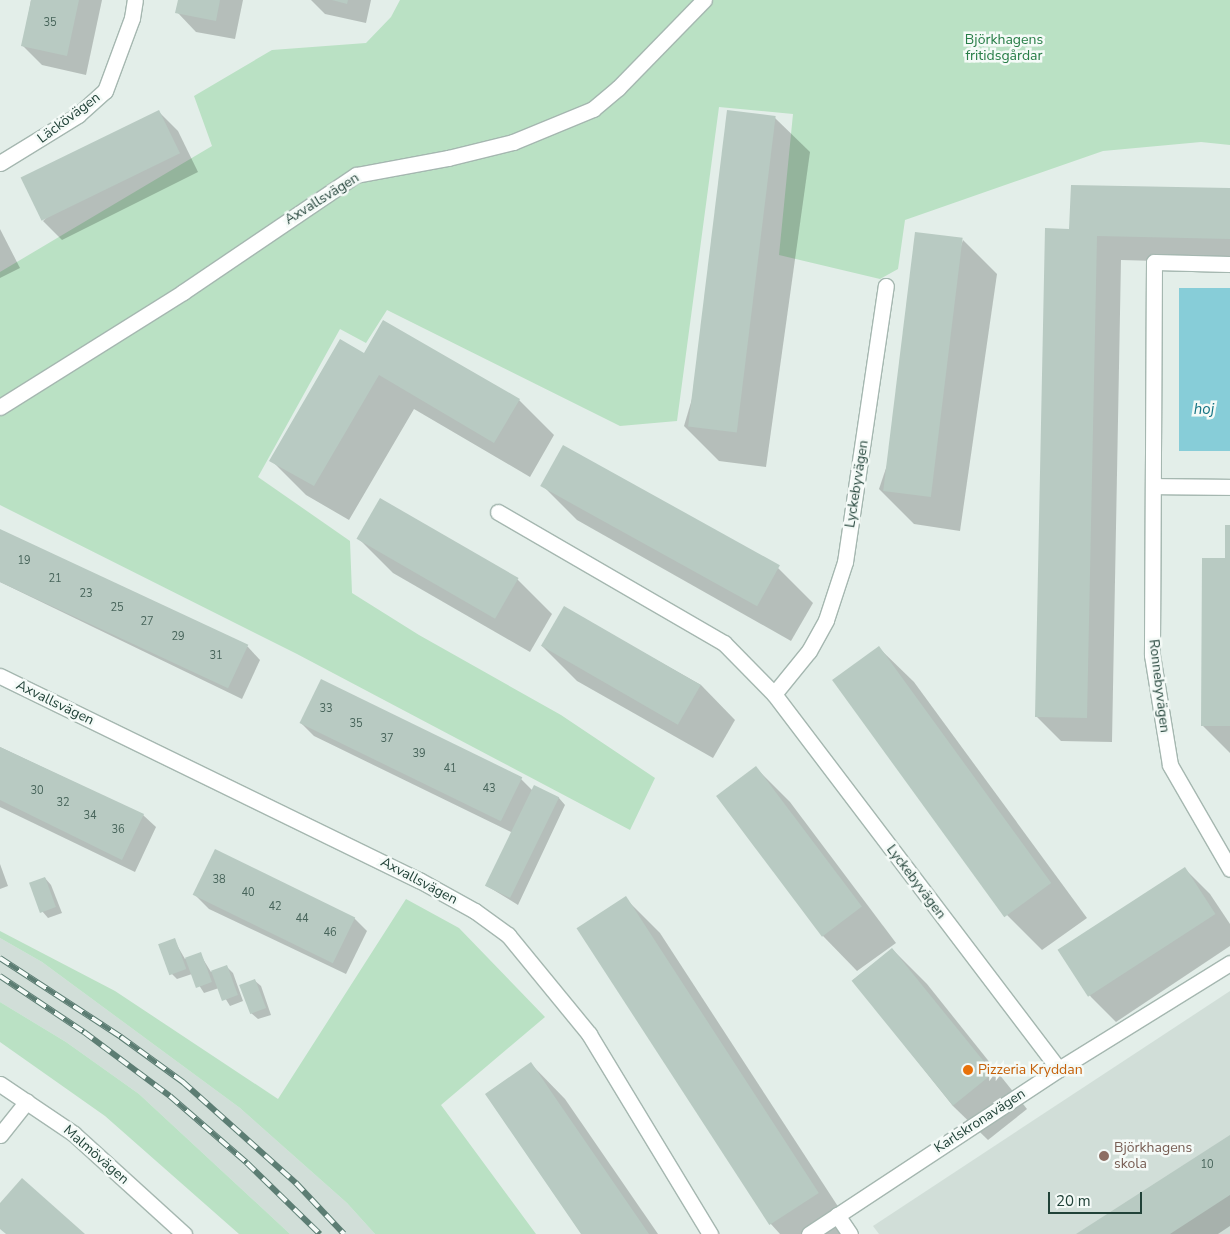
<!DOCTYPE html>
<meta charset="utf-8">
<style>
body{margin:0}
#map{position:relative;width:1230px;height:1234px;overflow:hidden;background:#e3eee9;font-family:"Nunito Sans",sans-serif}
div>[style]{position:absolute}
.built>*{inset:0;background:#d1ded8}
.green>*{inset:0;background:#bae1c4}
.water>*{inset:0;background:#87cdd8;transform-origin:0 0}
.shadow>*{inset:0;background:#0003}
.building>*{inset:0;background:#b8cac2;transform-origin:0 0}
.roads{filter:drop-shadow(1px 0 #a5b7b0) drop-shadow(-1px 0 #a5b7b0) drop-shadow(0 1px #a5b7b0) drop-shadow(0 -1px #a5b7b0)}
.minor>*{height:15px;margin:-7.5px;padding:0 7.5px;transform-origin:7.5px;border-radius:7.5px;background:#fff}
.rail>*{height:5.5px;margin-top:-2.75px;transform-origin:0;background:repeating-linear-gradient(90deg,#f4faf7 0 11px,#5c7d73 0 22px);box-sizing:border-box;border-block:1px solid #5c7d73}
.dots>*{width:14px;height:14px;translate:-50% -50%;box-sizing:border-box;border:2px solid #f4faf7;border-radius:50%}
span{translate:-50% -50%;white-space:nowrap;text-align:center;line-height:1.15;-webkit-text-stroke:5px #f4faf7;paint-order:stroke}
.number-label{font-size:11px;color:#47645a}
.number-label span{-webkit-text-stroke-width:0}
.park-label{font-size:14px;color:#277d46}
.street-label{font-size:14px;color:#214238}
.food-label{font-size:14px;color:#c56008}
.left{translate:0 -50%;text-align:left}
.education-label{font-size:14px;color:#785e54}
.water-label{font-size:15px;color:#157484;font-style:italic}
.scale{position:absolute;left:1048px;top:1192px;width:94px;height:22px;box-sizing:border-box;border:2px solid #214238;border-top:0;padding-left:6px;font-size:15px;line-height:18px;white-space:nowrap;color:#214238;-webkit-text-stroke:4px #f4faf7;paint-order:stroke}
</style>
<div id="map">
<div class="built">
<div style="clip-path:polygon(0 938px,42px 962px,240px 1108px,347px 1203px,375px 1234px,290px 1234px,139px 1094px,66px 1042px,0 1002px)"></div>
<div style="clip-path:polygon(1230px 991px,1230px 1234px,879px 1234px,873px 1226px)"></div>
</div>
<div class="green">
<div style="clip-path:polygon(400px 0,1230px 0,1230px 145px,1201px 142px,1103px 151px,905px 220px,898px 269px,880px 279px,779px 255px,793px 114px,719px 107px,677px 421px,620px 426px,387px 310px,366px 343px,340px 329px,258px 477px,350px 541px,352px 593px,419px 635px,561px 715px,655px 778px,630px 830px,297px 654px,0 505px,0 272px,212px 146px,194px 96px,272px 50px,366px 43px,391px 17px)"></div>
<div style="clip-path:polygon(406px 899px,459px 928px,545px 1017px,441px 1105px,536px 1234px,375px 1234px,347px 1203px,240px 1108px,42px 962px,0 938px,0 931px,115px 991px,278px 1099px)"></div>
<div style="clip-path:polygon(0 1002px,66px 1042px,139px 1094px,290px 1234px,239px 1234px,105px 1116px,0 1042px)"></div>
</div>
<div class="water">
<div style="left:1179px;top:288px;width:51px;height:163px"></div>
</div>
<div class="shadow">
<div style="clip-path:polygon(31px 0,102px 0,86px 75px,42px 65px,23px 46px)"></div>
<div style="clip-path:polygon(179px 0,243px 0,235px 39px,196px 32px,177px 12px)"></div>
<div style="clip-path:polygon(311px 0,371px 0,366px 23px,325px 14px)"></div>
<div style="clip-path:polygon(159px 112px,178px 131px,198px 172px,62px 240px,43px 221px)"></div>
<div style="clip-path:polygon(775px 118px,810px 152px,766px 467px,719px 461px,684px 426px)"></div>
<div style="clip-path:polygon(1230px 190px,1230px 263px,1121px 260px,1112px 742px,1061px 741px,1036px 716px,1071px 230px)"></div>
<div style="clip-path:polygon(0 229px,20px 268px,0 278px)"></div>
<div style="clip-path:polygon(963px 240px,997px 274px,960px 531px,914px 524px,879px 489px)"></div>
<div style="clip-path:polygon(364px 354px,519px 400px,554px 435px,530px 477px,414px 409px,349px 520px,306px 495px,271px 460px)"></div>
<div style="clip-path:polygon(542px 485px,778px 568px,813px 603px,791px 641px,577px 520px)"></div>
<div style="clip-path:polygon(1230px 526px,1230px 753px,1202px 725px)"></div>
<div style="clip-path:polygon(0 530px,248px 647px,260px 660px,242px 699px,0 582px)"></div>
<div style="clip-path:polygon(358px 538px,517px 579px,552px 614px,530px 652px,393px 573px)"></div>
<div style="clip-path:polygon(564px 608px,701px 685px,735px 720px,713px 758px,577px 681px,542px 646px)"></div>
<div style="clip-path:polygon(879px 648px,914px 682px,1087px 918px,1042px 950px,1007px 915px)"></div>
<div style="clip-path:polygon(301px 723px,521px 779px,533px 791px,535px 787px,559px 798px,565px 805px,518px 905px,487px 886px,513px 833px,314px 736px)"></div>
<div style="clip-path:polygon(0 747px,143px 815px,156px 827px,135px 872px,0 807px)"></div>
<div style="clip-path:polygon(756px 768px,790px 802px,896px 943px,857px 971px,823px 936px)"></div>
<div style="clip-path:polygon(0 864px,8px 886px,0 889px)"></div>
<div style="clip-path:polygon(1185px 869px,1210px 894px,1230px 924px,1230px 946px,1116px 1022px,1091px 997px,1060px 951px)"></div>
<div style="clip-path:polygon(45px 878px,51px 885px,62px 913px,48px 918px,42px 911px)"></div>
<div style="clip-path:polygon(196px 896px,354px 918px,367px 931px,346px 974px,209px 909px)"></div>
<div style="clip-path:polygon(625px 898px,660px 933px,852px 1228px,842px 1234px,780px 1234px,770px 1223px)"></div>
<div style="clip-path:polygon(174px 940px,185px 959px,200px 954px,211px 972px,227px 967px,233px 973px,243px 1001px,230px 1006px,219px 988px,204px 993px,192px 974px,177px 979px,171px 973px)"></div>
<div style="clip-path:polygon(892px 949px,927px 984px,1027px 1109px,988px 1140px,953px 1106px,853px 980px)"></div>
<div style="clip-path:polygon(254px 980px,261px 986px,271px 1015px,258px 1019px,251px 1013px)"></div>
<div style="clip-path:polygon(531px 1064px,565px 1099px,658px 1234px,583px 1234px)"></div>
<div style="clip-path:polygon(1230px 1137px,1230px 1226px,1218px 1234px,1078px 1234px)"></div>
</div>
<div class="building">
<div style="clip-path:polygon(31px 0,79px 0,67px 56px,21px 46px)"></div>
<div style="clip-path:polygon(178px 0,220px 0,216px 21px,175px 13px)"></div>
<div style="clip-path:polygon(332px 0,348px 0,347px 4px)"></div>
<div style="left:159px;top:110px;width:48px;height:154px;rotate:64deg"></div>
<div style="left:727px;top:110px;width:49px;height:319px;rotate:7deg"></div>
<div style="clip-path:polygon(1071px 185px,1230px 188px,1230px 239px,1097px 236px,1087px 718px,1035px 717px,1045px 228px,1069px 229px)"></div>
<div style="left:915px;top:232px;width:48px;height:261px;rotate:7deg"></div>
<div style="clip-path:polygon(383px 320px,520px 399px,494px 443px,379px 375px,314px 486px,269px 461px,340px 339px,364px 353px)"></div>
<div style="left:563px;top:445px;width:248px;height:47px;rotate:29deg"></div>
<div style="left:380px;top:498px;width:160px;height:47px;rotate:30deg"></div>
<div style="clip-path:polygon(1225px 525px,1230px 525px,1230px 726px,1201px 726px,1202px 558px,1225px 558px)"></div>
<div style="left:0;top:529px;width:274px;height:48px;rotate:25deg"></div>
<div style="left:564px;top:606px;width:158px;height:46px;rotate:30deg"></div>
<div style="left:879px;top:646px;width:293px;height:58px;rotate:54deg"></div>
<div style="left:321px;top:679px;width:224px;height:49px;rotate:26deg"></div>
<div style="clip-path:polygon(0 747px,144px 814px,122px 860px,0 800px)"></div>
<div style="left:756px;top:766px;width:176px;height:50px;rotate:53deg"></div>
<div style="left:534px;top:785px;width:28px;height:112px;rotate:26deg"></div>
<div style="left:215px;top:849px;width:156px;height:51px;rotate:26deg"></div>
<div style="left:1185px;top:867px;width:56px;height:152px;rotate:57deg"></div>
<div style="left:45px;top:877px;width:32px;height:17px;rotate:70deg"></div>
<div style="left:626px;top:896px;width:354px;height:59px;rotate:57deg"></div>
<div style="left:175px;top:938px;width:33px;height:18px;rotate:70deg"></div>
<div style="left:892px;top:948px;width:161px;height:52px;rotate:51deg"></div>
<div style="left:201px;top:952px;width:32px;height:17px;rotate:70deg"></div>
<div style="left:227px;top:965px;width:32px;height:17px;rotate:70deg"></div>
<div style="left:255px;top:979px;width:31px;height:17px;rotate:69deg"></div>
<div style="clip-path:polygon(531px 1062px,550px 1090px,649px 1234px,581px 1234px,485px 1094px)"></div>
<div style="clip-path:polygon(1230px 1135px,1230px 1195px,1170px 1234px,1076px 1234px)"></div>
<div style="clip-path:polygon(22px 1178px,85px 1234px,6px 1234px,0 1229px,0 1203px)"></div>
</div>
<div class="roads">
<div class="minor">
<div style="left:0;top:163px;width:92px;rotate:-31.6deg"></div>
<div style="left:78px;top:115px;width:36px;rotate:-42deg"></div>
<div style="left:105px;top:91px;width:78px;rotate:-69.7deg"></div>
<div style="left:132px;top:18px;width:18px;rotate:-81deg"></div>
<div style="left:1230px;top:264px;width:76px;rotate:-178.5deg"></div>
<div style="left:1154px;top:262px;width:393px;rotate:90.3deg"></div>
<div style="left:1152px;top:655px;width:111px;rotate:80.7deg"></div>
<div style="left:1170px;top:765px;width:120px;rotate:60deg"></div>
<div style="left:0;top:407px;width:216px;rotate:-32.1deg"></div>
<div style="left:183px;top:292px;width:209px;rotate:-34.1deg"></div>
<div style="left:356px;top:175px;width:94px;rotate:-10.5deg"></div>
<div style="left:448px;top:158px;width:67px;rotate:-13.8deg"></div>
<div style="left:513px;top:142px;width:87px;rotate:-22.4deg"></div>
<div style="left:593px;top:109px;width:33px;rotate:-40deg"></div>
<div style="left:618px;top:88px;width:123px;rotate:-45.7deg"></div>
<div style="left:1153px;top:486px;width:77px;rotate:0.7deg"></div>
<div style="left:498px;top:512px;width:261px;rotate:30.1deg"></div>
<div style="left:724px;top:643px;width:71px;rotate:45.6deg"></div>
<div style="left:774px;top:694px;width:471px;rotate:52.8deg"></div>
<div style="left:0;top:676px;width:466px;rotate:26deg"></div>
<div style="left:419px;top:880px;width:64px;rotate:29deg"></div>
<div style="left:475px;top:911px;width:41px;rotate:36deg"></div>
<div style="left:508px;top:935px;width:128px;rotate:50.7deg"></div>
<div style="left:589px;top:1034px;width:234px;rotate:58.8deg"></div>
<div style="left:774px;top:694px;width:55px;rotate:-50.9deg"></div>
<div style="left:809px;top:651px;width:35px;rotate:-61deg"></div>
<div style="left:826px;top:620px;width:61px;rotate:-71.9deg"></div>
<div style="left:845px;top:562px;width:279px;rotate:-81.6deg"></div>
<div style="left:0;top:1084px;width:89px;rotate:34deg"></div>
<div style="left:74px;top:1134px;width:149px;rotate:42.3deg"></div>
<div style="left:0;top:1135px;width:43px;rotate:-51.5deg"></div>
<div style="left:837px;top:1215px;width:23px;rotate:56deg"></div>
<div style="left:809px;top:1234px;width:300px;rotate:-33.4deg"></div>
<div style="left:1059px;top:1069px;width:201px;rotate:-31.8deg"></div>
</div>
</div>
<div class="rail">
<div style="left:0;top:958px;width:145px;rotate:33.1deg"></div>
<div style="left:121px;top:1037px;width:77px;rotate:36deg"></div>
<div style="left:183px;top:1082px;width:152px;rotate:41.8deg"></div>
<div style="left:296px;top:1183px;width:70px;rotate:46.7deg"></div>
<div style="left:0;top:976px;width:101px;rotate:33.7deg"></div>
<div style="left:84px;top:1032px;width:107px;rotate:36.7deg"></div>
<div style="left:170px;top:1096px;width:102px;rotate:41deg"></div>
<div style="left:247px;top:1163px;width:102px;rotate:44.2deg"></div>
</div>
<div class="dots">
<div style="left:968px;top:1070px;background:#e8710a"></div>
<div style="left:1104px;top:1156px;background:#8d6e63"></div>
</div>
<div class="number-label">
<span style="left:50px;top:23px">35</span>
<span style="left:24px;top:561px">19</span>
<span style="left:55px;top:579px">21</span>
<span style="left:86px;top:594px">23</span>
<span style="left:117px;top:608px">25</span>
<span style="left:147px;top:622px">27</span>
<span style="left:178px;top:637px">29</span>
<span style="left:216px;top:656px">31</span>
<span style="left:326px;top:709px">33</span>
<span style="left:356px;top:724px">35</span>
<span style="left:387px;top:739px">37</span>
<span style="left:419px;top:754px">39</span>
<span style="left:450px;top:769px">41</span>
<span style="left:489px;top:789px">43</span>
<span style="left:37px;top:791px">30</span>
<span style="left:63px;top:803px">32</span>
<span style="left:90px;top:816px">34</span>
<span style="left:118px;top:830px">36</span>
<span style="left:219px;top:880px">38</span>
<span style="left:248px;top:893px">40</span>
<span style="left:275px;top:907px">42</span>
<span style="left:302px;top:919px">44</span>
<span style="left:330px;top:933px">46</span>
<span style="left:1207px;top:1165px">10</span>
</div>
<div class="park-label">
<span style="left:1004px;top:48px">Björkhagens<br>fritidsgårdar</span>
</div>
<div class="street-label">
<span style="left:69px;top:118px;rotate:-37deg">Läckövägen</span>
<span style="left:322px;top:199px;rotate:-32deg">Axvallsvägen</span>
<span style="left:857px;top:484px;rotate:-81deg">Lyckebyvägen</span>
<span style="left:1159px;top:686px;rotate:83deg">Ronnebyvägen</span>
<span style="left:55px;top:703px;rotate:26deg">Axvallsvägen</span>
<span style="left:419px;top:881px;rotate:28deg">Axvallsvägen</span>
<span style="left:916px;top:882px;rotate:53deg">Lyckebyvägen</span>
<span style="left:980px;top:1121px;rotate:-33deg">Karlskronavägen</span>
<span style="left:96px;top:1155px;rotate:41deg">Malmövägen</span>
</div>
<div class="food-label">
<span class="left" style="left:978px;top:1070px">Pizzeria Kryddan</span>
</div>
<div class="education-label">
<span class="left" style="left:1114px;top:1156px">Björkhagens<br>skola</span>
</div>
<div class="water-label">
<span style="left:1204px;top:410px">hoj</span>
</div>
<div class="scale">20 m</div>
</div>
